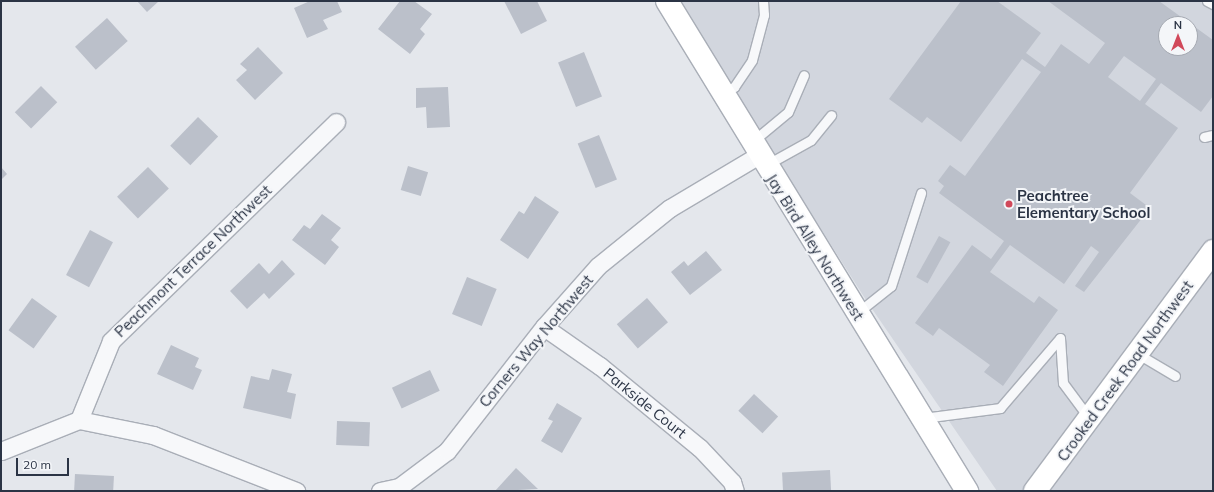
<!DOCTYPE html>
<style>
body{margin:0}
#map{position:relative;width:1214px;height:492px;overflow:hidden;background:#e4e7ec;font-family:Mulish,sans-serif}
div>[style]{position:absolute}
.built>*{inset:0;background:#d2d6de}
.building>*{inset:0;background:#bbc0ca;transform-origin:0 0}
.roads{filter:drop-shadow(1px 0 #a9aeb7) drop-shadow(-1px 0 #a9aeb7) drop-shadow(0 1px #a9aeb7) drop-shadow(0 -1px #a9aeb7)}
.lane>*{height:9px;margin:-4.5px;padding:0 4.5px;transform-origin:4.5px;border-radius:4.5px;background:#f7f8fa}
.street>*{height:17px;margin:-8.5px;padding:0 8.5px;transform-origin:8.5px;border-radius:8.5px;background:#f7f8fa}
.secondary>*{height:22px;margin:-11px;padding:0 11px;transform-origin:11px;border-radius:11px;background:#fff}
.dots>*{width:11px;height:11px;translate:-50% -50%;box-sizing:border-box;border:2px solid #f4f6f9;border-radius:50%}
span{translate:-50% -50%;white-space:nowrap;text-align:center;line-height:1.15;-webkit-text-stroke:4px #f4f6f9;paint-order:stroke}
.poi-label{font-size:15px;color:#2b3445;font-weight:700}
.left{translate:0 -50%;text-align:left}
.street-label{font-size:15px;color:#2b3445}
.frame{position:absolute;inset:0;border:2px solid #2b3445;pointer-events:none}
.north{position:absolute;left:1158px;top:16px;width:40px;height:40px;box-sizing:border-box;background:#f4f6f9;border:1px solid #a4a8b1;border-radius:50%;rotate:0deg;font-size:11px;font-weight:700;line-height:16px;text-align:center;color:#2b3445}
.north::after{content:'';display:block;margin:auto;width:14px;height:18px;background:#d1495b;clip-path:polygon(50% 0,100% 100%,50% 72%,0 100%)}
.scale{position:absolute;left:16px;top:458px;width:53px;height:18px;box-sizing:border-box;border:2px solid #2b3445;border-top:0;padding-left:5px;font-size:12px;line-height:14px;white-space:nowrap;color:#2b3445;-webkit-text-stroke:3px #f4f6f9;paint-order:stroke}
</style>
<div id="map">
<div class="built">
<div style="clip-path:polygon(evenodd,676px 1px,1213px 1px,1213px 491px,997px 491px,866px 300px,676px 1px,1166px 24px,1190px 24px,1190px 48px,1166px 48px,1166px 24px)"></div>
</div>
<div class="building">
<div style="clip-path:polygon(137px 1px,159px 1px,147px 12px)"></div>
<div style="clip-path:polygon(310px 1px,337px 1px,342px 12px,323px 20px,328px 29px,307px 38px,294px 8px)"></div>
<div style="clip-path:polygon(400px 1px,414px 1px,432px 14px,420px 29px,425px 34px,410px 54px,378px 29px)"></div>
<div style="clip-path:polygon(504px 1px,537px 1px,547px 21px,521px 34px)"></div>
<div style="clip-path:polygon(evenodd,961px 1px,997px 1px,1041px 33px,1026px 53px,1045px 67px,1061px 44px,1089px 64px,1105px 43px,1048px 1px,1159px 1px,1213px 40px,1213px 96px,1201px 112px,1161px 83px,1145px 104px,1178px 128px,1130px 193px,1150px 208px,1084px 292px,1075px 286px,1099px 252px,1091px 246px,1064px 284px,1010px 245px,990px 272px,1034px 303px,1039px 296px,1058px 310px,1003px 386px,984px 372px,990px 365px,939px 328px,933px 336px,915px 323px,972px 245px,991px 259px,1004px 241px,939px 193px,944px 186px,938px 181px,950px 165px,965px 176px,1041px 72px,1022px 59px,961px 142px,927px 117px,922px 123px,889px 99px,961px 1px,1166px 24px,1190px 24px,1190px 48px,1166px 48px,1166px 24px,961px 1px,1124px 56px,1156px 79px,1140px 101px,1108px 77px,1124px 56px)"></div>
<div style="left:107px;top:18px;width:31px;height:43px;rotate:48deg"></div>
<div style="clip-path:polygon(258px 47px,283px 73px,255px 100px,236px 80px,247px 70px,240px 64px)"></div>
<div style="left:584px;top:52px;width:48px;height:28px;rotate:68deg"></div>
<div style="left:41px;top:86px;width:23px;height:37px;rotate:45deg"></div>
<div style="clip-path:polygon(448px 87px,450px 127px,427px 128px,426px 107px,416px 108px,416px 88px)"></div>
<div style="left:198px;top:117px;width:28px;height:40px;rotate:44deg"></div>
<div style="left:599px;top:135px;width:48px;height:23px;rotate:68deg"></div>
<div style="left:408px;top:166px;width:21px;height:25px;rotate:17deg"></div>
<div style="clip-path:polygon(1px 167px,7px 174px,1px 180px)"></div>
<div style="left:148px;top:167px;width:30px;height:43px;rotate:46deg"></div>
<div style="clip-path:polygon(535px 196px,559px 212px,528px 259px,500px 240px,519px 211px,524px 214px)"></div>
<div style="clip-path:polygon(322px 214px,341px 228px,331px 240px,339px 247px,325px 265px,292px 240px,304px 225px,310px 229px)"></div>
<div style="left:90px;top:230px;width:26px;height:51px;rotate:28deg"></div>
<div style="left:939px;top:236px;width:13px;height:47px;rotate:29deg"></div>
<div style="clip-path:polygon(706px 251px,722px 270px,690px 295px,671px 272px,684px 261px,688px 266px)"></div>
<div style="clip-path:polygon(282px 260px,295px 274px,269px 299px,264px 293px,247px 309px,230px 291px,259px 263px,269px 274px)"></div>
<div style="left:467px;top:277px;width:32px;height:40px;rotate:22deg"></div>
<div style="left:32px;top:298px;width:31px;height:40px;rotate:36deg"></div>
<div style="left:647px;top:298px;width:32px;height:40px;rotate:49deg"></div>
<div style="clip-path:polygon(171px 345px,199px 358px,195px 367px,202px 370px,193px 390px,157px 374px)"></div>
<div style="clip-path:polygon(272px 369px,292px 374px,287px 392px,296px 394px,291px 419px,243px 408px,251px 376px,269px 380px)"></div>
<div style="left:430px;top:370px;width:23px;height:42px;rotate:65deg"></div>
<div style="left:754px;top:394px;width:33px;height:23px;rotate:43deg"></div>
<div style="clip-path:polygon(557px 403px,582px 418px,562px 453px,541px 441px,553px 421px,548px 419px)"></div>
<div style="left:337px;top:421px;width:33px;height:24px;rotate:2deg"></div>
<div style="clip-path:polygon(516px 468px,538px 489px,495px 491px)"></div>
<div style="left:830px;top:470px;width:21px;height:48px;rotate:87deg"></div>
<div style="left:75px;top:474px;width:39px;height:17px;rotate:3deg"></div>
</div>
<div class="roads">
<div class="lane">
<div style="left:1207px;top:1px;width:7px;rotate:27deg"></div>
<div style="left:723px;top:91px;width:12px;rotate:-20deg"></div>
<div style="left:734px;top:87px;width:32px;rotate:-56deg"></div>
<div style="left:752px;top:60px;width:47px;rotate:-75.1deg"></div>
<div style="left:764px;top:15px;width:14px;rotate:-94deg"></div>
<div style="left:1204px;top:137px;width:9px;rotate:-13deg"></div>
<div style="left:753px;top:141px;width:45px;rotate:-39.6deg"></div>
<div style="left:788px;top:112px;width:40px;rotate:-66.6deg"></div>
<div style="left:766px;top:165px;width:51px;rotate:-29.1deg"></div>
<div style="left:811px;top:140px;width:32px;rotate:-51deg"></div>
<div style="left:857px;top:313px;width:43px;rotate:-38.5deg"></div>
<div style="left:891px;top:286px;width:98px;rotate:-72.1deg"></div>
<div style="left:1060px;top:338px;width:45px;rotate:86.2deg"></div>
<div style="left:1063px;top:383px;width:44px;rotate:53.4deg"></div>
<div style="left:1138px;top:354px;width:43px;rotate:30.7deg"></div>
<div style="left:923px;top:418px;width:78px;rotate:-7.4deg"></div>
<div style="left:1000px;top:408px;width:92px;rotate:-49.4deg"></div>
</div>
<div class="street">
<div style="left:544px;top:327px;width:68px;rotate:34.9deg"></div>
<div style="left:600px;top:366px;width:129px;rotate:39.4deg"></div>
<div style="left:700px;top:448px;width:47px;rotate:46.7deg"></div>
<div style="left:732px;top:482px;width:9px;rotate:72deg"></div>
<div style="left:79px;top:420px;width:85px;rotate:-67.9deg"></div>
<div style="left:111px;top:341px;width:314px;rotate:-44.2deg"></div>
<div style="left:1px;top:451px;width:84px;rotate:-21.7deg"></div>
<div style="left:79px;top:420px;width:76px;rotate:11.5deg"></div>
<div style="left:153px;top:435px;width:154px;rotate:21.4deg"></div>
<div style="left:380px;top:491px;width:19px;rotate:-12deg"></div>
<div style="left:399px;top:487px;width:60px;rotate:-36.9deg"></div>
<div style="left:447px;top:451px;width:157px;rotate:-52deg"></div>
<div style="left:544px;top:327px;width:81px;rotate:-48.5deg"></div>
<div style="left:598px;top:266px;width:92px;rotate:-38.9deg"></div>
<div style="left:670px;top:208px;width:104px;rotate:-30.8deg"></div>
</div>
<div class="secondary">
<div style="left:667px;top:1px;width:575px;rotate:58.52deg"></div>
<div style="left:1035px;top:491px;width:299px;rotate:-53.4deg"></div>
</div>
</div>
<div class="dots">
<div style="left:1009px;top:204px;background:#d1495b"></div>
</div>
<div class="poi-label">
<span class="left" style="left:1017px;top:204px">Peachtree<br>Elementary School</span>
</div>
<div class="street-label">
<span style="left:815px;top:247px;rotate:58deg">Jay Bird Alley Northwest</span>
<span style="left:193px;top:261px;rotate:-44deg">Peachmont Terrace Northwest</span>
<span style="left:536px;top:341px;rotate:-50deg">Corners Way Northwest</span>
<span style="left:1125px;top:371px;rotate:-54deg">Crooked Creek Road Northwest</span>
<span style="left:645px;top:403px;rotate:39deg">Parkside Court</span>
</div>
<div class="frame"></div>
<div class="north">N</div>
<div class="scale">20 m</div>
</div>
